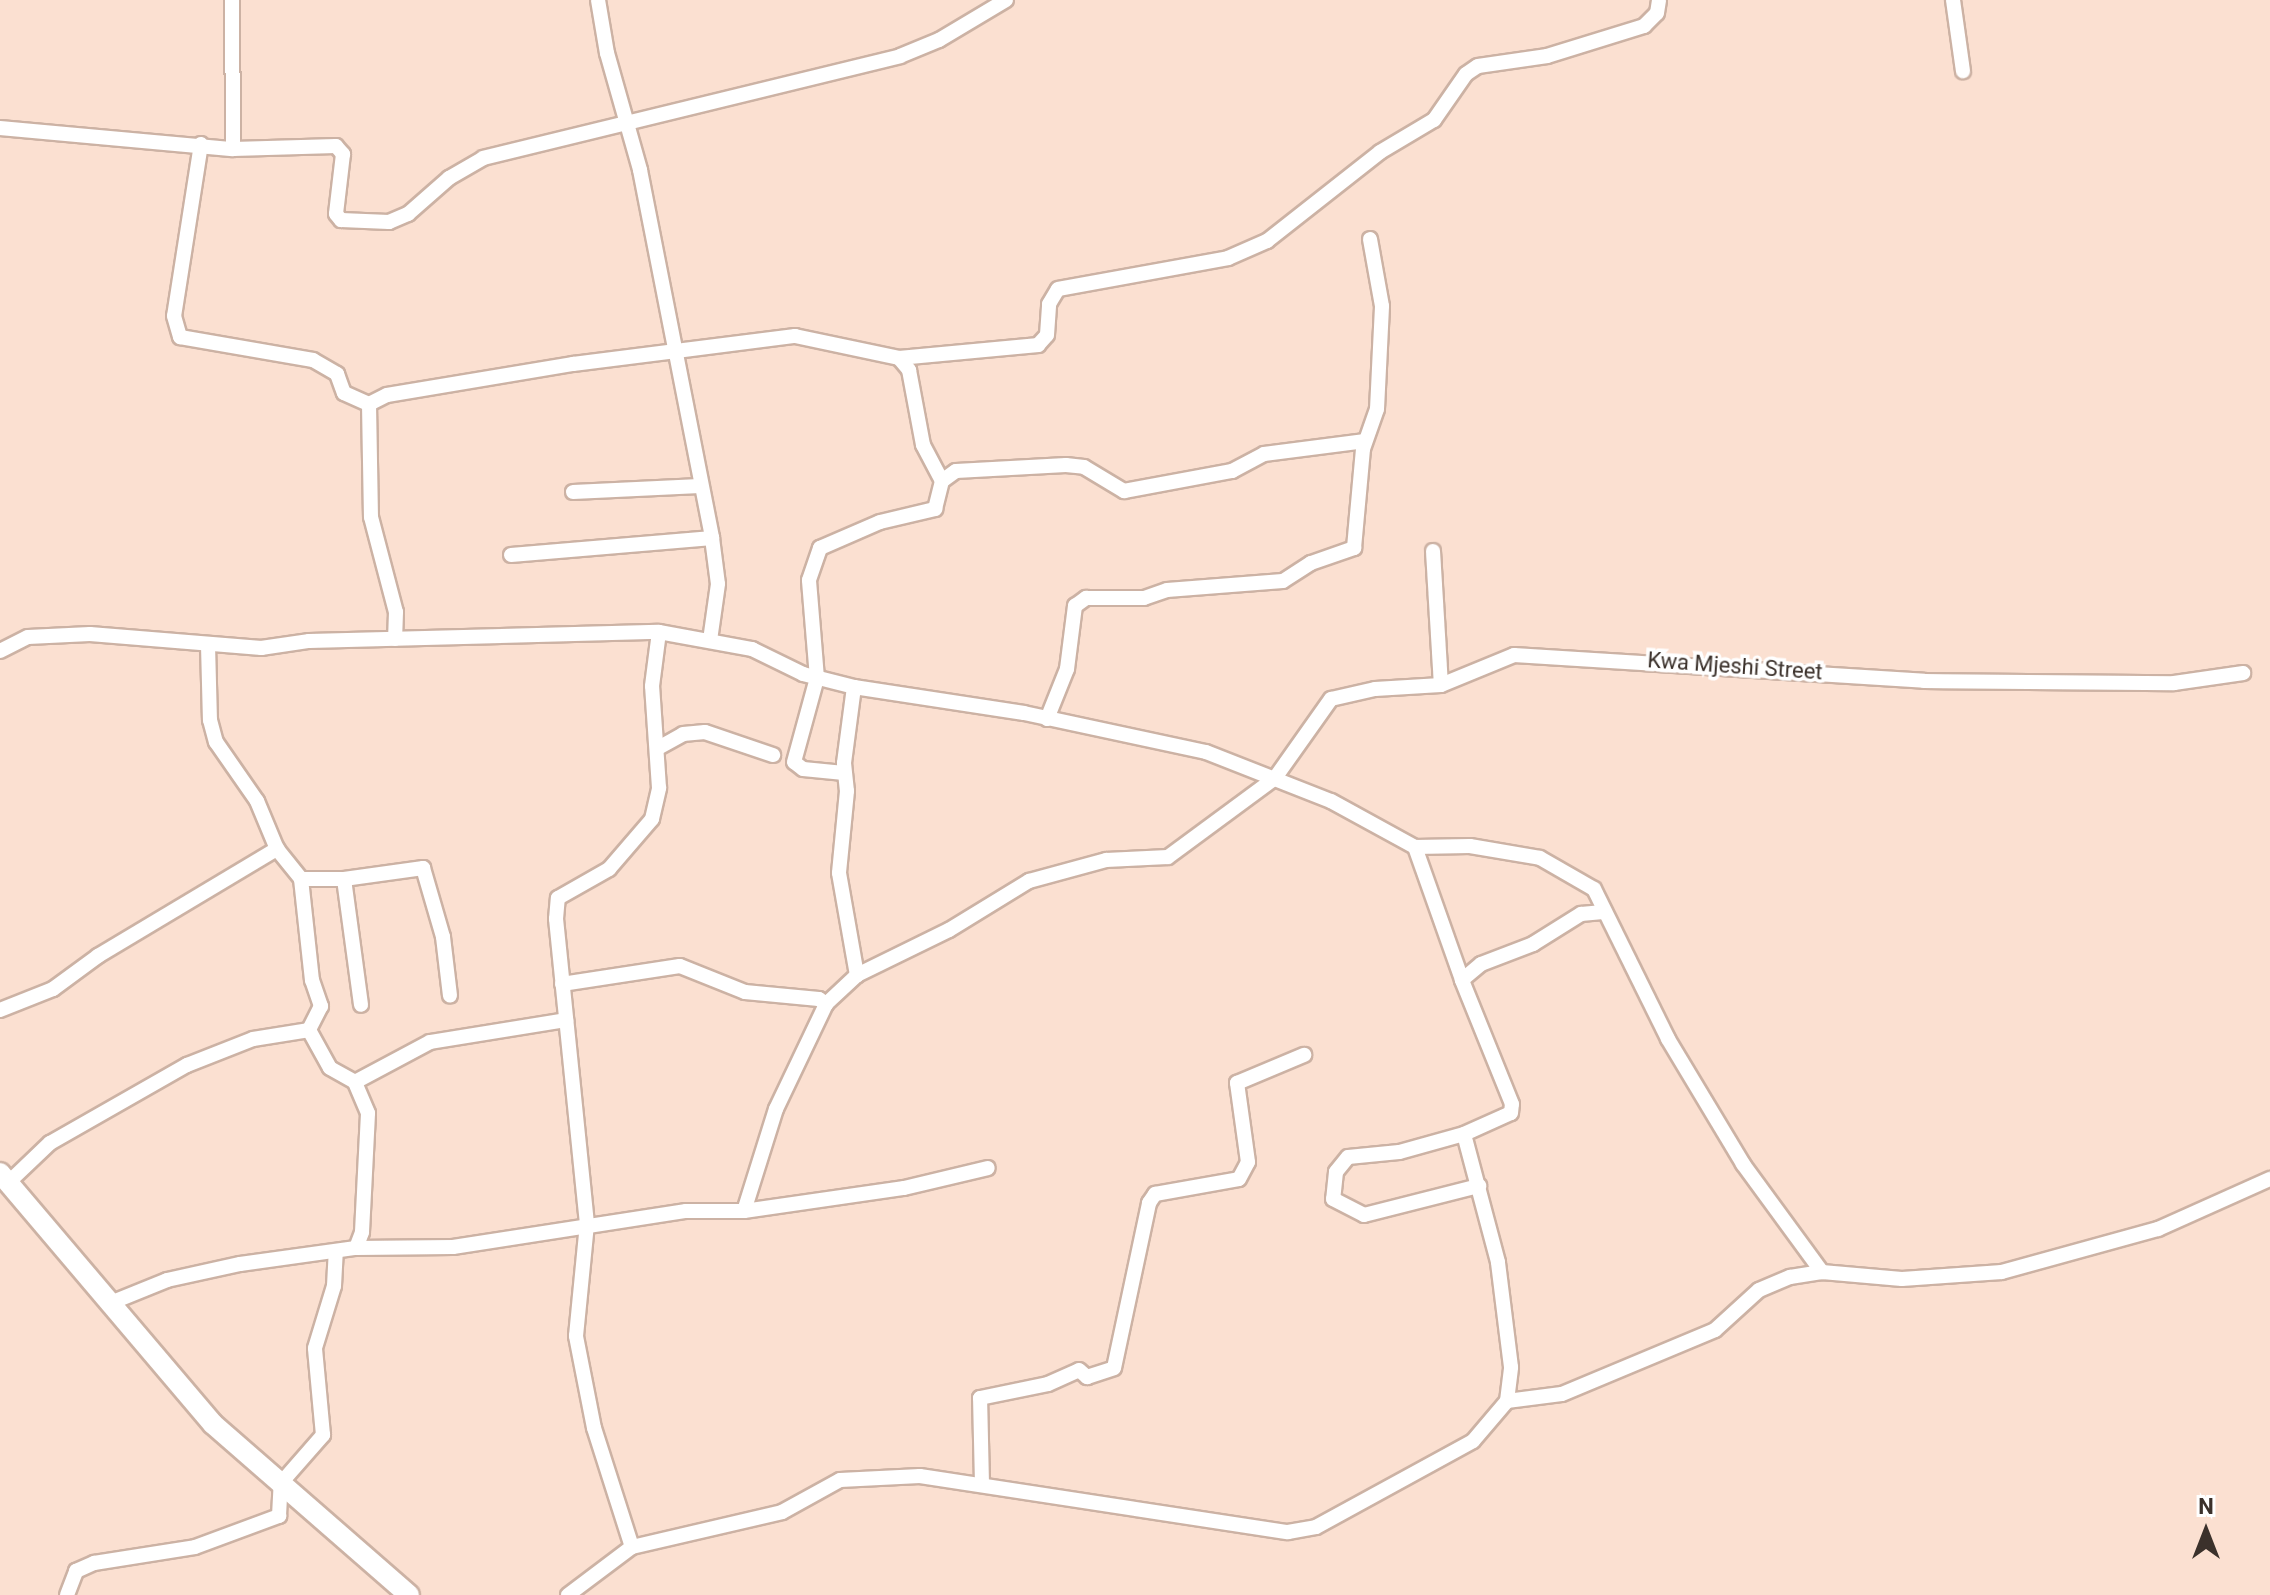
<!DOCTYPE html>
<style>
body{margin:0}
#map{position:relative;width:2270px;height:1595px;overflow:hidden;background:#fbe0d1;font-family:Roboto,sans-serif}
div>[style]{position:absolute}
.roads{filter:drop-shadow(2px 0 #ccb2a4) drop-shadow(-2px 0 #ccb2a4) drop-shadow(0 2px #ccb2a4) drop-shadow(0 -2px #ccb2a4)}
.minor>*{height:14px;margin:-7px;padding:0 7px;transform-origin:7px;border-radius:7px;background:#fff}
.secondary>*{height:20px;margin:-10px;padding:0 10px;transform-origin:10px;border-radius:10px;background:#fff}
span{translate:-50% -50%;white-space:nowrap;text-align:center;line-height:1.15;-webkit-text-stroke:7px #fff;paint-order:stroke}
.street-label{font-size:22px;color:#3b312b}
.north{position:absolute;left:2166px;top:1491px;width:80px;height:80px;-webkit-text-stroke:6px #fff;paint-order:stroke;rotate:0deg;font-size:22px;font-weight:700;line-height:32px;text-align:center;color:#3b312b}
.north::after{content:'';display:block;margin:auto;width:28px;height:36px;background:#3b312b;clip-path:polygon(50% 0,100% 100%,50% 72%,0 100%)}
</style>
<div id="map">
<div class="roads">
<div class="minor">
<div style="left:232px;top:0;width:149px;rotate:89.6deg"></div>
<div style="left:598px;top:0;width:54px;rotate:80.4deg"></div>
<div style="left:607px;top:53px;width:122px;rotate:74.2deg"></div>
<div style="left:640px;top:170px;width:375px;rotate:78.9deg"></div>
<div style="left:712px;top:538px;width:46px;rotate:82.6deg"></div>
<div style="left:718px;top:584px;width:57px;rotate:98.1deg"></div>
<div style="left:1953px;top:0;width:72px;rotate:82deg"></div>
<div style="left:0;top:128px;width:234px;rotate:5.2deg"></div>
<div style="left:233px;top:149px;width:103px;rotate:-1.7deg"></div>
<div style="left:336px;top:146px;width:11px;rotate:49deg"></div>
<div style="left:343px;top:154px;width:60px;rotate:96.7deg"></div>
<div style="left:336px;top:214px;width:8px;rotate:50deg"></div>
<div style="left:341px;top:220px;width:48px;rotate:2.4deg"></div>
<div style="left:389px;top:222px;width:21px;rotate:-23deg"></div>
<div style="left:408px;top:214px;width:55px;rotate:-41.3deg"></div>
<div style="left:449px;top:178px;width:39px;rotate:-30deg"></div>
<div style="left:483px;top:158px;width:429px;rotate:-13.7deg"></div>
<div style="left:900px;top:56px;width:42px;rotate:-22.3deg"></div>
<div style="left:939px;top:40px;width:78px;rotate:-30.8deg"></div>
<div style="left:201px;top:144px;width:174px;rotate:98.9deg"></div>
<div style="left:174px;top:316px;width:22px;rotate:74deg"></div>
<div style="left:180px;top:337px;width:135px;rotate:9.8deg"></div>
<div style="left:313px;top:360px;width:28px;rotate:30deg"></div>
<div style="left:337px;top:374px;width:20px;rotate:70deg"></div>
<div style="left:344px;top:393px;width:27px;rotate:24deg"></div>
<div style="left:369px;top:404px;width:20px;rotate:-27deg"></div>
<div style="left:387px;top:395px;width:189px;rotate:-9.5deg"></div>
<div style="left:573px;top:364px;width:224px;rotate:-7.2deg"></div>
<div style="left:795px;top:336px;width:106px;rotate:11.9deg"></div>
<div style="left:899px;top:358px;width:16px;rotate:50deg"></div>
<div style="left:909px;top:370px;width:76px;rotate:79.4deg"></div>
<div style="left:923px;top:445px;width:41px;rotate:62.2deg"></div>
<div style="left:899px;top:358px;width:140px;rotate:-5.3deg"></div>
<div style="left:1038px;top:345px;width:13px;rotate:-48deg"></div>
<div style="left:1047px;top:335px;width:31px;rotate:-86deg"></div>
<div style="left:1049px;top:304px;width:17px;rotate:-59deg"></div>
<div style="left:1058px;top:289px;width:173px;rotate:-10.3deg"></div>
<div style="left:1228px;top:258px;width:43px;rotate:-23.6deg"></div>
<div style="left:1267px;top:241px;width:144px;rotate:-38.2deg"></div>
<div style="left:1380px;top:152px;width:63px;rotate:-30.7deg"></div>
<div style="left:1434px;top:120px;width:56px;rotate:-55.2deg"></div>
<div style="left:1466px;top:74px;width:14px;rotate:-34deg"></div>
<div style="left:1478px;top:66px;width:70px;rotate:-8.2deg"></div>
<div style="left:1547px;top:56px;width:102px;rotate:-17.2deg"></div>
<div style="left:1644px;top:26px;width:18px;rotate:-45deg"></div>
<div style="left:1657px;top:13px;width:13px;rotate:-81deg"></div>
<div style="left:369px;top:404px;width:113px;rotate:89deg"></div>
<div style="left:371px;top:517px;width:98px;rotate:75.3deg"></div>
<div style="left:396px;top:612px;width:27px;rotate:92deg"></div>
<div style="left:573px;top:492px;width:127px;rotate:-2.7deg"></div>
<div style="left:1433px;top:551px;width:134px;rotate:86.6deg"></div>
<div style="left:511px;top:555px;width:202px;rotate:-4.8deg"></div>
<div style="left:208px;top:645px;width:75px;rotate:88.5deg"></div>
<div style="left:210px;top:720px;width:23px;rotate:75deg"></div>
<div style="left:216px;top:742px;width:72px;rotate:55.2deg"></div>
<div style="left:257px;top:801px;width:52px;rotate:67.4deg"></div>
<div style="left:277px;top:849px;width:38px;rotate:51deg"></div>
<div style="left:301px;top:879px;width:43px"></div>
<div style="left:344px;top:879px;width:127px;rotate:82.3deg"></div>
<div style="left:0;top:651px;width:31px;rotate:-27deg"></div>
<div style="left:28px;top:637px;width:62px;rotate:-2.8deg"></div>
<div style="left:90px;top:634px;width:172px;rotate:4.7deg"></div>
<div style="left:261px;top:648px;width:49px;rotate:-8.3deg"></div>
<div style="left:309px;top:641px;width:350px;rotate:-1.5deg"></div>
<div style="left:659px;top:632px;width:95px;rotate:10.4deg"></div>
<div style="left:752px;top:649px;width:57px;rotate:26.1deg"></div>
<div style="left:803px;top:674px;width:53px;rotate:14.3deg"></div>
<div style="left:854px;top:687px;width:172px;rotate:8.7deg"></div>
<div style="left:1024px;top:713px;width:186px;rotate:12.1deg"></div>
<div style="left:1206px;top:752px;width:134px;rotate:21.4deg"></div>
<div style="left:1331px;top:801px;width:96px;rotate:28.7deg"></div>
<div style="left:1415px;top:847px;width:55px;rotate:-1deg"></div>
<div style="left:1470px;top:846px;width:71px;rotate:9.7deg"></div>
<div style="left:1540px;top:858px;width:62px;rotate:29.9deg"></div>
<div style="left:1594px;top:889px;width:167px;rotate:63.7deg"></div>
<div style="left:1668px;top:1039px;width:146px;rotate:59deg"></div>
<div style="left:1743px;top:1164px;width:134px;rotate:53.8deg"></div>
<div style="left:854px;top:687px;width:77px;rotate:97.5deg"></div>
<div style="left:844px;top:763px;width:28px;rotate:84deg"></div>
<div style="left:847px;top:791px;width:82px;rotate:95.6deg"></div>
<div style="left:839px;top:873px;width:104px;rotate:80deg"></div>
<div style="left:1047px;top:719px;width:54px;rotate:-68.2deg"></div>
<div style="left:1067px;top:669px;width:64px;rotate:-82.8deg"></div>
<div style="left:1075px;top:606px;width:14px;rotate:-36deg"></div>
<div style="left:1086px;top:598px;width:58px"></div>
<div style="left:1144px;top:598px;width:24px;rotate:-19deg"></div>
<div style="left:1167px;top:590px;width:116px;rotate:-4.4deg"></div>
<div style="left:1283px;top:581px;width:33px;rotate:-33deg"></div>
<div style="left:1311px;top:563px;width:46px;rotate:-19.2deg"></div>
<div style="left:1354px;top:548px;width:99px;rotate:-84.8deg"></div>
<div style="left:1363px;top:449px;width:42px;rotate:-70.7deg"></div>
<div style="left:1377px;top:409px;width:103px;rotate:-87.2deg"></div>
<div style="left:1382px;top:306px;width:68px;rotate:-100.2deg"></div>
<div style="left:660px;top:747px;width:26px;rotate:-29deg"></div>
<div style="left:683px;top:734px;width:22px;rotate:-5deg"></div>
<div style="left:705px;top:732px;width:72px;rotate:18.7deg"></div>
<div style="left:844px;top:773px;width:41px;rotate:-174.4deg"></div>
<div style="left:803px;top:769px;width:11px;rotate:-142deg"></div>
<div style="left:794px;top:762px;width:87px;rotate:-74.7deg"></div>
<div style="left:817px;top:678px;width:98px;rotate:-94.7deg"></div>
<div style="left:809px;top:580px;width:34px;rotate:-71deg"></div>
<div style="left:820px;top:548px;width:65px;rotate:-23.4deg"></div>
<div style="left:880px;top:522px;width:57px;rotate:-13.3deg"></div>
<div style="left:935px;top:509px;width:29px;rotate:-76deg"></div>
<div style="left:942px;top:481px;width:17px;rotate:-36deg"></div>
<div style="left:956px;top:471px;width:110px;rotate:-3.1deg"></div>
<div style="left:1066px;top:465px;width:18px;rotate:6deg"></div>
<div style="left:1084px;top:467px;width:47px;rotate:31deg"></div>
<div style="left:1124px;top:491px;width:110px;rotate:-10.5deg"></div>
<div style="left:1232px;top:471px;width:36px;rotate:-28deg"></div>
<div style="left:1264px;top:454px;width:102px;rotate:-7.3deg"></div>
<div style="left:1415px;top:847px;width:141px;rotate:70.5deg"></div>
<div style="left:301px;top:879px;width:102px;rotate:83.8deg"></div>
<div style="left:312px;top:980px;width:28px;rotate:71deg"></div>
<div style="left:321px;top:1006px;width:27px;rotate:117deg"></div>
<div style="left:344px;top:879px;width:80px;rotate:-7.9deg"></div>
<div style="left:423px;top:868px;width:72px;rotate:73.8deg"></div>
<div style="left:443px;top:937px;width:59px;rotate:83.2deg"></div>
<div style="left:562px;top:984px;width:119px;rotate:-8.7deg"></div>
<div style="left:680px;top:966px;width:70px;rotate:21.8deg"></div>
<div style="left:745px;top:992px;width:74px;rotate:5.4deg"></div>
<div style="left:819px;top:999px;width:9px;rotate:36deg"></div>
<div style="left:826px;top:1004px;width:42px;rotate:-43.1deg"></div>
<div style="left:857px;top:975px;width:102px;rotate:-26.1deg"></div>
<div style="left:949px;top:930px;width:94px;rotate:-31.5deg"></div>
<div style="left:1029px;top:881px;width:80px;rotate:-15.3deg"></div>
<div style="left:1106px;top:860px;width:62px;rotate:-2.8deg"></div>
<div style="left:1168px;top:857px;width:133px;rotate:-36.4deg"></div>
<div style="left:1275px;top:778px;width:97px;rotate:-54.7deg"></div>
<div style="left:1331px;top:699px;width:45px;rotate:-12.8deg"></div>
<div style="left:1375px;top:689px;width:66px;rotate:-3.5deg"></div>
<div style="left:1441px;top:685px;width:79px;rotate:-22.3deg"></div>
<div style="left:1514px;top:655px;width:411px;rotate:3.6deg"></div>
<div style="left:1924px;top:681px;width:250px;rotate:0.5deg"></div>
<div style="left:2174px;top:683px;width:70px;rotate:-8.2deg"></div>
<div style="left:0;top:1010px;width:57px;rotate:-21.6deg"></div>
<div style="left:53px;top:989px;width:56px;rotate:-36.3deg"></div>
<div style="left:98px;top:956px;width:209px;rotate:-30.9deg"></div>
<div style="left:1464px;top:1134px;width:67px;rotate:164.5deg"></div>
<div style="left:1399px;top:1152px;width:51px;rotate:174.4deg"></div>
<div style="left:1348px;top:1157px;width:19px;rotate:129deg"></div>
<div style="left:1336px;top:1172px;width:27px;rotate:96deg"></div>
<div style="left:1333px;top:1199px;width:35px;rotate:27deg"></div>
<div style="left:1364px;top:1215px;width:119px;rotate:-14.2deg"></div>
<div style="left:9px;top:1182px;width:57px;rotate:-43.6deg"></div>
<div style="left:50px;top:1143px;width:158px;rotate:-29.7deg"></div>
<div style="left:187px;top:1065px;width:71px;rotate:-21.5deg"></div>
<div style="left:253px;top:1039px;width:57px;rotate:-9.1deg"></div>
<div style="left:309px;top:1030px;width:43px;rotate:61.1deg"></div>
<div style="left:330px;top:1068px;width:29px;rotate:29deg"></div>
<div style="left:744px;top:1211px;width:107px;rotate:-72.6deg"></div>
<div style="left:776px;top:1109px;width:116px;rotate:-64.5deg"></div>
<div style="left:356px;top:1248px;width:17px;rotate:-69deg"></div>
<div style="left:362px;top:1232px;width:119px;rotate:-87.1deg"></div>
<div style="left:368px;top:1113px;width:34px;rotate:-113deg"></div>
<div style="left:355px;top:1082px;width:85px;rotate:-28.1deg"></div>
<div style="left:430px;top:1042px;width:138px;rotate:-9.2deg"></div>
<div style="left:108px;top:1304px;width:64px;rotate:-22.1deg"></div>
<div style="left:167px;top:1280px;width:75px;rotate:-12.4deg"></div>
<div style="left:240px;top:1264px;width:117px;rotate:-7.9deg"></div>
<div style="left:356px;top:1248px;width:97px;rotate:-0.6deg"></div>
<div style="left:453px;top:1247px;width:236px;rotate:-8.8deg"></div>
<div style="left:686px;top:1211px;width:58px"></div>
<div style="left:744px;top:1211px;width:162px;rotate:-8.2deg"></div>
<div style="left:904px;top:1188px;width:86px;rotate:-13.4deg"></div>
<div style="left:1507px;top:1401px;width:55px;rotate:-7.3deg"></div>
<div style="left:1562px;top:1394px;width:166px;rotate:-22.7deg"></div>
<div style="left:1715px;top:1330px;width:59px;rotate:-42.3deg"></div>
<div style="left:1759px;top:1290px;width:34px;rotate:-23deg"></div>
<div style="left:1790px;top:1277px;width:32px;rotate:-9deg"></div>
<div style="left:1822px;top:1272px;width:80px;rotate:5deg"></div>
<div style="left:1902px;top:1279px;width:100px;rotate:-4deg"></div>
<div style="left:2002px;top:1272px;width:162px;rotate:-15.4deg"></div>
<div style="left:2158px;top:1229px;width:123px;rotate:-24.1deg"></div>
<div style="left:982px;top:1484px;width:86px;rotate:-91.3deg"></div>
<div style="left:980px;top:1398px;width:69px;rotate:-11.6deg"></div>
<div style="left:1048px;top:1384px;width:34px;rotate:-24deg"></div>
<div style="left:1079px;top:1370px;width:11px;rotate:41deg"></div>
<div style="left:1087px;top:1377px;width:28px;rotate:-18deg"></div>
<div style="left:1114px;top:1368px;width:169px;rotate:-78deg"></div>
<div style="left:1149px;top:1203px;width:11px;rotate:-56deg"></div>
<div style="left:1155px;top:1194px;width:85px;rotate:-10.1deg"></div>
<div style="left:1239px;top:1179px;width:19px;rotate:-62deg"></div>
<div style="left:1248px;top:1162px;width:80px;rotate:-97.9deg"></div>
<div style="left:1237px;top:1083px;width:73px;rotate:-22.7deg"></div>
<div style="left:632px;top:1547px;width:125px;rotate:-107.7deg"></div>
<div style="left:594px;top:1428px;width:94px;rotate:-101.1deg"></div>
<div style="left:576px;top:1336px;width:113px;rotate:-84.4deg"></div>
<div style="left:587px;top:1224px;width:307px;rotate:-95.8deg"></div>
<div style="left:556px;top:919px;width:21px;rotate:-85deg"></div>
<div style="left:558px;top:898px;width:59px;rotate:-29.6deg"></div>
<div style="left:609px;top:869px;width:66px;rotate:-49.3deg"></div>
<div style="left:652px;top:819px;width:32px;rotate:-77deg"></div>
<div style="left:659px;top:788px;width:102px;rotate:-93.9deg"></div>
<div style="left:652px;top:686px;width:54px;rotate:-82.6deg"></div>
<div style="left:67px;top:1595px;width:26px;rotate:-69deg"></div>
<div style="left:76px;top:1571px;width:20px;rotate:-24deg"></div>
<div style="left:94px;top:1563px;width:102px;rotate:-9deg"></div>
<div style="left:195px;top:1547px;width:90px;rotate:-20.3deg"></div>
<div style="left:279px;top:1516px;width:33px;rotate:-87deg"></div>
<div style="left:281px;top:1483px;width:64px;rotate:-48.8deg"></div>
<div style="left:323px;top:1435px;width:87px;rotate:-95.3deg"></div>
<div style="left:315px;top:1348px;width:65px;rotate:-73deg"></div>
<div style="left:334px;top:1286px;width:33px;rotate:-87deg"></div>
<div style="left:568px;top:1595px;width:80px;rotate:-36.9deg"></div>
<div style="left:632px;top:1547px;width:154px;rotate:-13.1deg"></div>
<div style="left:782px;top:1512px;width:66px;rotate:-28.9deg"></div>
<div style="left:840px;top:1480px;width:80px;rotate:-2.9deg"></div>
<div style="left:920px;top:1476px;width:372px;rotate:8.7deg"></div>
<div style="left:1288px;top:1532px;width:28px;rotate:-10deg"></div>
<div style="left:1316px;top:1527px;width:179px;rotate:-28.7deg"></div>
<div style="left:1473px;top:1441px;width:52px;rotate:-49.6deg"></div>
<div style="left:1507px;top:1401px;width:34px;rotate:-83deg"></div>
<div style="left:1511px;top:1367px;width:106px;rotate:-97.1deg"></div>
<div style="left:1498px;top:1262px;width:132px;rotate:-104.9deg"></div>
<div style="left:1464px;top:1134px;width:51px;rotate:-24.1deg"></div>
<div style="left:1511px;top:1113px;width:9px;rotate:-84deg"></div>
<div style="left:1512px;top:1104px;width:134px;rotate:-112deg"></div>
<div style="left:1462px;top:980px;width:25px;rotate:-40deg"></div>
<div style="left:1481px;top:964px;width:56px;rotate:-21deg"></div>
<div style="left:1533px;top:944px;width:57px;rotate:-32deg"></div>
<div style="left:1581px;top:914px;width:22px;rotate:-5deg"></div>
</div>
<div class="secondary">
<div style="left:0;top:1173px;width:329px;rotate:49.7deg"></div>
<div style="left:213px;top:1424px;width:260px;rotate:41.1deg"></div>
</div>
</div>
<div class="street-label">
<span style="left:1735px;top:666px;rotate:4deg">Kwa Mjeshi Street</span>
</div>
<div class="north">N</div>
</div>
